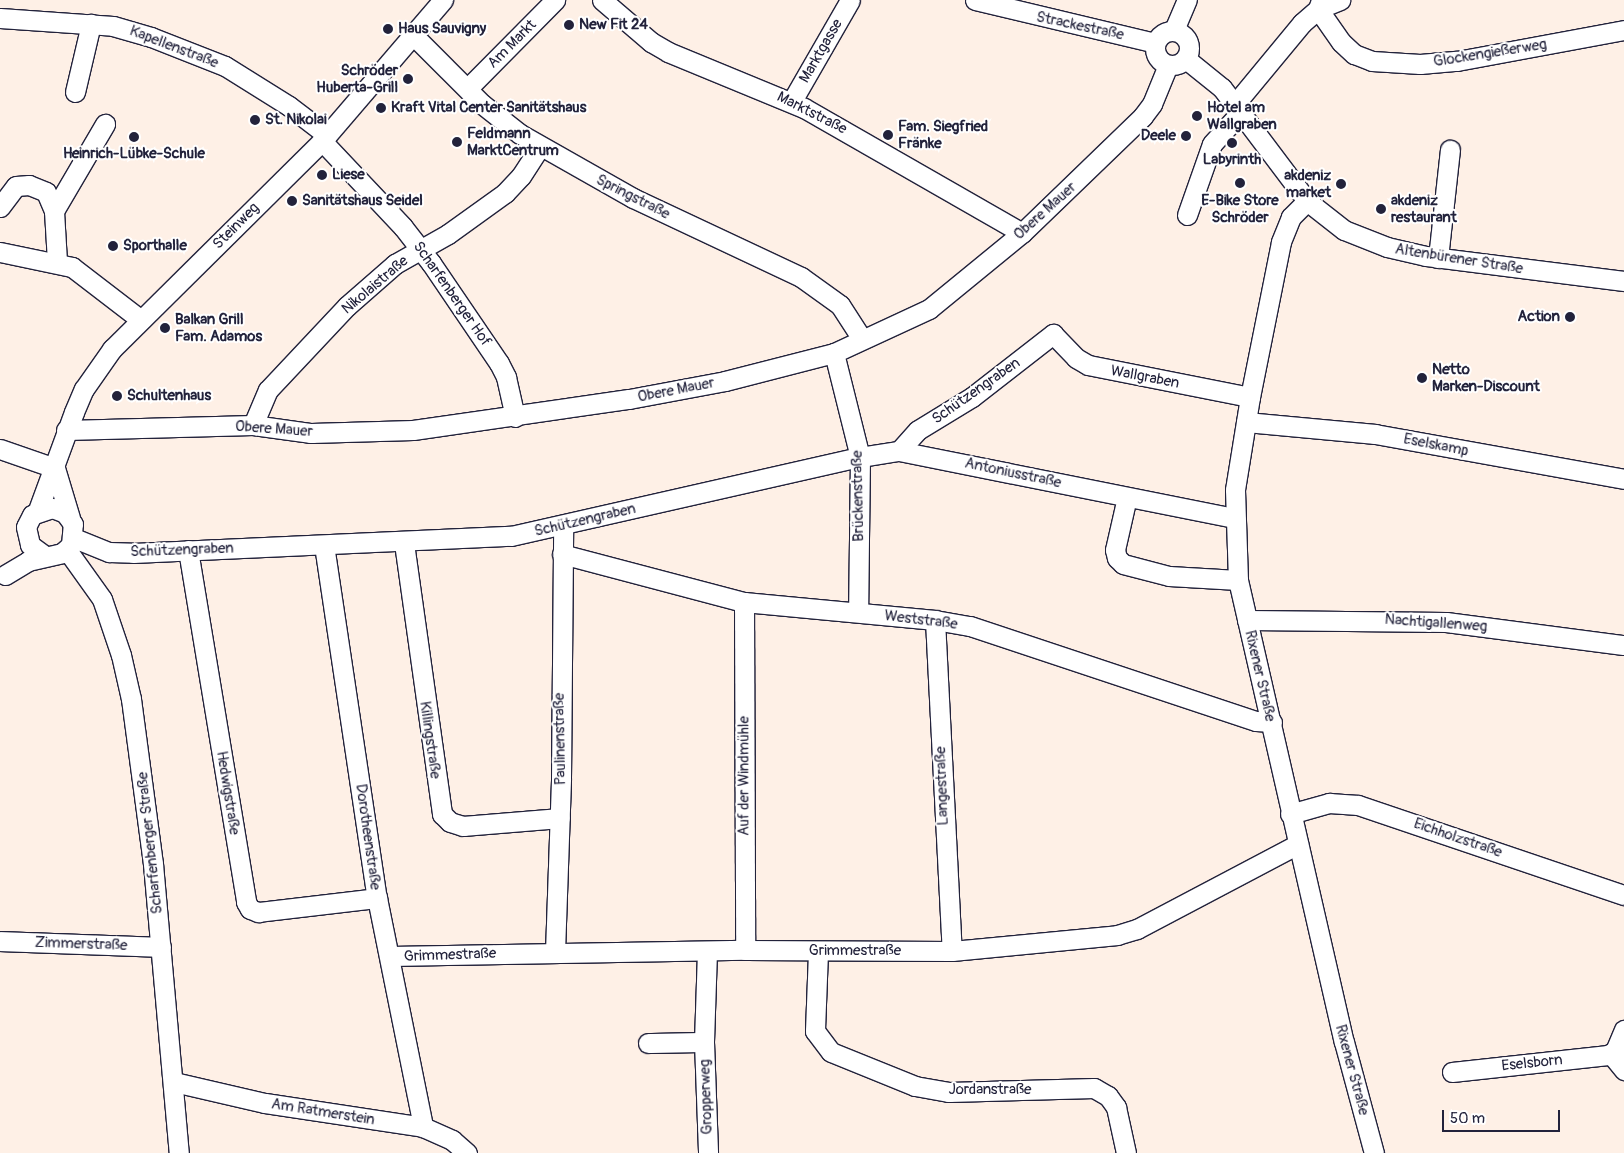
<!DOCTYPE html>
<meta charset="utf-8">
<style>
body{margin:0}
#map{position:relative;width:1624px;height:1153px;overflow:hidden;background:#fef0e6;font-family:Pangolin,sans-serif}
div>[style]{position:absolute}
.roads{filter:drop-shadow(1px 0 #22223b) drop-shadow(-1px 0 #22223b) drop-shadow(0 1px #22223b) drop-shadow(0 -1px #22223b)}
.minor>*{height:19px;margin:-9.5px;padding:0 9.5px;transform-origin:9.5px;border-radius:9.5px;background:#fff}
.minor>.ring{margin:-9.5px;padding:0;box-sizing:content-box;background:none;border:19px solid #fff;border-radius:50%}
.dots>*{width:14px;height:14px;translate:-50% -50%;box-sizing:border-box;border:2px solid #fff;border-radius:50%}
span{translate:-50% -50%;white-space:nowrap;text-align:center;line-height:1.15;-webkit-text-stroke:4px #fff;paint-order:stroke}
.poi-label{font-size:15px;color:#22223b;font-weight:700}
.left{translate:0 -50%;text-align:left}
.right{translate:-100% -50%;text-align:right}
.street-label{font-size:15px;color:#22223b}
.scale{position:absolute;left:1442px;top:1110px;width:118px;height:22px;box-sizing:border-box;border:2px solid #22223b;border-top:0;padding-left:6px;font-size:15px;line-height:18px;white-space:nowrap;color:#22223b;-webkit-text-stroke:4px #fff;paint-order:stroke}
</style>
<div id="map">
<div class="roads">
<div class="minor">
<div style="left:602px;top:0;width:65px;rotate:40.6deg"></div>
<div style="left:651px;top:42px;width:20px;rotate:30deg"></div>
<div style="left:668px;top:52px;width:147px;rotate:22.4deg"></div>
<div style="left:804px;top:108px;width:251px;rotate:29.8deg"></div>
<div style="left:975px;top:0;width:185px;rotate:13.4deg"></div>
<div style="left:1321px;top:0;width:9px;rotate:108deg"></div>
<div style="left:1318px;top:9px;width:40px;rotate:55.1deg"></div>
<div style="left:1341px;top:42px;width:18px;rotate:43deg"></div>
<div style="left:1354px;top:54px;width:19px;rotate:21deg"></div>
<div style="left:1372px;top:61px;width:48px;rotate:3.6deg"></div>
<div style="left:1420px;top:64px;width:37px;rotate:-5deg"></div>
<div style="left:1457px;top:61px;width:170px;rotate:-10.5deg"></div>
<div style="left:0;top:18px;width:113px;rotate:4deg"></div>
<div style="left:113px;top:26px;width:40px;rotate:16deg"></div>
<div style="left:151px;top:37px;width:79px;rotate:21.4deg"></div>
<div style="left:225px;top:66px;width:75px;rotate:32deg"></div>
<div style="left:289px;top:106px;width:48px;rotate:37.3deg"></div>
<div style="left:1174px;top:30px;width:33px;rotate:-67deg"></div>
<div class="ring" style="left:1155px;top:31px;width:15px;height:15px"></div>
<div style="left:414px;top:36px;width:96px;rotate:45deg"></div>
<div style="left:482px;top:104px;width:48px;rotate:38.3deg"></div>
<div style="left:520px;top:134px;width:130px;rotate:29.5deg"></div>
<div style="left:633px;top:198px;width:186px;rotate:25.2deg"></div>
<div style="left:801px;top:277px;width:48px;rotate:35.7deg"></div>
<div style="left:840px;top:305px;width:40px;rotate:57.1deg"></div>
<div style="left:1186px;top:59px;width:46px;rotate:38.9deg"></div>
<div style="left:1222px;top:88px;width:141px;rotate:53deg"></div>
<div style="left:1307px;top:201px;width:47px;rotate:38.1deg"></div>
<div style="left:1344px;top:230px;width:46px;rotate:21.6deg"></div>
<div style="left:1387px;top:247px;width:40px;rotate:13deg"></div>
<div style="left:1426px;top:256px;width:200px;rotate:7.2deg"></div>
<div style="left:468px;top:88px;width:124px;rotate:-45.3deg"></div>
<div style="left:75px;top:92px;width:70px;rotate:-76.8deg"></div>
<div style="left:792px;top:101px;width:116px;rotate:-60.1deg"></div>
<div style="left:1235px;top:104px;width:105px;rotate:-50.4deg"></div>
<div style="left:1302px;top:23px;width:21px;rotate:-41deg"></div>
<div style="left:1318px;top:9px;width:24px;rotate:-22deg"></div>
<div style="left:322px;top:141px;width:118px;rotate:46.7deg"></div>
<div style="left:403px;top:227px;width:46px;rotate:52.1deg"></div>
<div style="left:431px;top:263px;width:121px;rotate:55.8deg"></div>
<div style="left:499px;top:363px;width:16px;rotate:63deg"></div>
<div style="left:506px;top:377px;width:41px;rotate:77.3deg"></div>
<div style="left:1307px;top:201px;width:23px;rotate:135deg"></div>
<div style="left:1291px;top:217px;width:27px;rotate:112deg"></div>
<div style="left:1281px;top:242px;width:158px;rotate:101.3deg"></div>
<div style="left:1250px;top:397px;width:94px;rotate:99.2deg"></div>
<div style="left:1235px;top:490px;width:90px;rotate:88.1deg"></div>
<div style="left:1238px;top:580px;width:474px;rotate:77.1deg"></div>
<div style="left:1344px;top:1042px;width:115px;rotate:74.9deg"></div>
<div style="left:0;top:207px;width:26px;rotate:-53deg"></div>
<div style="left:16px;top:186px;width:13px;rotate:-4deg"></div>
<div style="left:29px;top:185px;width:18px;rotate:22deg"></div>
<div style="left:46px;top:192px;width:21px;rotate:67deg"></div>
<div style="left:54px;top:211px;width:51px;rotate:86.6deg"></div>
<div style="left:54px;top:211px;width:101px;rotate:-59.6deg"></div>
<div style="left:1187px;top:215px;width:75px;rotate:-70.6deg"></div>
<div style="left:1212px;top:144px;width:43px;rotate:-47.8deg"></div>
<div style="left:0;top:252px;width:74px;rotate:11.8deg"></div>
<div style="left:72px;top:267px;width:87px;rotate:37.5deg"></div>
<div style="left:1438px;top:258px;width:109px;rotate:-83.7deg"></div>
<div style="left:834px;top:353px;width:107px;rotate:76deg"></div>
<div style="left:860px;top:457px;width:155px;rotate:90.7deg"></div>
<div style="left:1246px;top:422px;width:130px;rotate:5.3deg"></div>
<div style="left:1375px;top:434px;width:253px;rotate:10.2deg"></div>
<div style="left:253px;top:425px;width:38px;rotate:-67deg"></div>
<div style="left:268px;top:390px;width:115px;rotate:-46.8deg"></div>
<div style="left:347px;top:306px;width:64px;rotate:-41.2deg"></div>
<div style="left:395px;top:264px;width:61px;rotate:-29.5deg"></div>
<div style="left:448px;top:234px;width:70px;rotate:-35.7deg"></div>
<div style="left:505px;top:193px;width:23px;rotate:-47deg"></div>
<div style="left:521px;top:176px;width:35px;rotate:-57deg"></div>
<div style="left:66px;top:430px;width:187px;rotate:-1.5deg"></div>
<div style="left:253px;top:425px;width:59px;rotate:7.9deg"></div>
<div style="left:311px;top:433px;width:102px;rotate:-1.7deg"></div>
<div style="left:413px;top:430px;width:218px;rotate:-8.2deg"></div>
<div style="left:629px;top:399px;width:98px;rotate:-10.6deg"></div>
<div style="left:725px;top:381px;width:113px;rotate:-14.4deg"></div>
<div style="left:834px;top:353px;width:105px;rotate:-24.9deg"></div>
<div style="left:929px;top:309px;width:120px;rotate:-39.3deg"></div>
<div style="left:1022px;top:233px;width:168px;rotate:-44deg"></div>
<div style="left:1143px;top:116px;width:15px;rotate:-53deg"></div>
<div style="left:1152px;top:104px;width:42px;rotate:-67.7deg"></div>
<div style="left:0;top:449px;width:58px;rotate:19.1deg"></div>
<div style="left:899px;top:451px;width:28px;rotate:-48deg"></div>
<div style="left:918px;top:430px;width:63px;rotate:-31.4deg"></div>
<div style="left:972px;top:397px;width:103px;rotate:-37.9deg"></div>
<div style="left:1053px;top:334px;width:33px;rotate:46deg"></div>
<div style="left:1076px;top:358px;width:14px;rotate:30deg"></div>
<div style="left:1088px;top:365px;width:165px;rotate:11.2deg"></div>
<div style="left:55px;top:468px;width:52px;rotate:73.3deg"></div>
<div style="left:1127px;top:497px;width:54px;rotate:102.8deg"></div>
<div style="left:1115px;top:550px;width:8px;rotate:76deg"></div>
<div style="left:1117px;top:558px;width:8px;rotate:45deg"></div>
<div style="left:1123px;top:564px;width:48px;rotate:14.6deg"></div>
<div style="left:1169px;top:576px;width:69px;rotate:3.3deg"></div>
<div style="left:38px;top:510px;width:104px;rotate:-69.8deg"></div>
<div style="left:74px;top:412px;width:25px;rotate:-67deg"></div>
<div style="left:84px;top:389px;width:49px;rotate:-55deg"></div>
<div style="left:112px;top:349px;width:296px;rotate:-44.7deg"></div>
<div style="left:322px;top:141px;width:186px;rotate:-49.4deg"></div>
<div style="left:74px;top:538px;width:38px;rotate:22deg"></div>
<div style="left:109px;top:552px;width:24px;rotate:2deg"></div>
<div style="left:133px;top:553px;width:378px;rotate:-2.6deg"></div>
<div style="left:511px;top:536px;width:358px;rotate:-12.8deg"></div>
<div style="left:860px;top:457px;width:39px;rotate:-9deg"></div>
<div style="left:899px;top:451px;width:343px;rotate:11.3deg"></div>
<div style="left:404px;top:543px;width:274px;rotate:82deg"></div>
<div style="left:442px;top:814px;width:11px;rotate:45deg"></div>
<div style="left:450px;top:822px;width:14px;rotate:17deg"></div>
<div style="left:463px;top:826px;width:97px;rotate:-4.7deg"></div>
<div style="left:324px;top:545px;width:357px;rotate:81.5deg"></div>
<div style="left:377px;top:898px;width:234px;rotate:78.6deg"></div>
<div style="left:67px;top:550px;width:60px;rotate:54.5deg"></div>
<div style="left:102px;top:599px;width:59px;rotate:71.3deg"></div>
<div style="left:121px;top:655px;width:45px;rotate:77.2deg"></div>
<div style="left:131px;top:699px;width:166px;rotate:82.4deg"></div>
<div style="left:153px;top:864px;width:290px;rotate:84.9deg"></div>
<div style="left:188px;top:550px;width:357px;rotate:80.6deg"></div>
<div style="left:246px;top:902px;width:8px;rotate:60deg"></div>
<div style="left:250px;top:909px;width:9px;rotate:21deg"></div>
<div style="left:258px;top:912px;width:120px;rotate:-6.7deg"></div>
<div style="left:562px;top:554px;width:188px;rotate:14.8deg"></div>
<div style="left:744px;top:602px;width:192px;rotate:5.4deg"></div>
<div style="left:935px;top:620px;width:36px;rotate:10deg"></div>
<div style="left:970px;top:626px;width:301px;rotate:18.4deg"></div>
<div style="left:1256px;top:721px;width:16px;rotate:4deg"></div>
<div style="left:5px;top:575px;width:27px;rotate:-31deg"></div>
<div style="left:28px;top:561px;width:35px;rotate:-13deg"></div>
<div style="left:62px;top:553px;width:12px;rotate:-42deg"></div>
<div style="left:71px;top:545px;width:21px;rotate:-85deg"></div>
<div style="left:73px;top:524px;width:14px;rotate:-126deg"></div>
<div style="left:65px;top:513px;width:14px;rotate:-159deg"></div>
<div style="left:52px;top:508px;width:21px;rotate:161deg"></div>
<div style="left:32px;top:515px;width:13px;rotate:117deg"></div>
<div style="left:26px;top:527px;width:18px;rotate:77deg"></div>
<div style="left:30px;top:545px;width:19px;rotate:36deg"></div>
<div style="left:744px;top:602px;width:348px;rotate:89.8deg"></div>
<div style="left:935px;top:620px;width:331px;rotate:87.1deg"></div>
<div style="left:1247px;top:620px;width:199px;rotate:0.6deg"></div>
<div style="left:1446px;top:622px;width:179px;rotate:7.4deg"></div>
<div style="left:1290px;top:814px;width:41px;rotate:-15.8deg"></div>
<div style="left:1329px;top:803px;width:29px;rotate:4deg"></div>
<div style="left:1358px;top:805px;width:281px;rotate:18.7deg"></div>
<div style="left:0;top:941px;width:161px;rotate:2.1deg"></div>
<div style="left:707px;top:951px;width:91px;rotate:91.9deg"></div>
<div style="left:704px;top:1042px;width:111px;rotate:87.9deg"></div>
<div style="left:555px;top:952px;width:174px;rotate:-88deg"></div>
<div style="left:561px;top:778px;width:252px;rotate:-89.5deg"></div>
<div style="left:818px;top:952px;width:79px;rotate:92.2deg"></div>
<div style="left:815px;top:1031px;width:26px;rotate:53deg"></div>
<div style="left:831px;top:1052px;width:91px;rotate:22deg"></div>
<div style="left:915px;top:1086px;width:35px;rotate:10deg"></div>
<div style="left:949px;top:1092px;width:145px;rotate:-1.6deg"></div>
<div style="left:1094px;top:1088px;width:16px;rotate:30deg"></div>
<div style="left:1108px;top:1096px;width:14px;rotate:54deg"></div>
<div style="left:1116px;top:1107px;width:47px;rotate:77.7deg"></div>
<div style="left:390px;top:956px;width:355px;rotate:-1deg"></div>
<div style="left:745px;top:950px;width:207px;rotate:0.3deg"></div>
<div style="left:952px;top:951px;width:166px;rotate:-5.5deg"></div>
<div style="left:1117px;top:935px;width:21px;rotate:-17deg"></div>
<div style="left:1137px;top:929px;width:182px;rotate:-27.8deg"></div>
<div style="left:648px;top:1043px;width:56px;rotate:-1deg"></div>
<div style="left:1611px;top:1054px;width:21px;rotate:51deg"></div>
<div style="left:1452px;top:1072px;width:157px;rotate:-6.2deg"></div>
<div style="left:1608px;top:1055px;width:8px;rotate:-30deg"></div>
<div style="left:1615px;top:1051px;width:23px;rotate:-67deg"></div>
<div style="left:174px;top:1082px;width:93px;rotate:13deg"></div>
<div style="left:265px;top:1103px;width:160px;rotate:8.6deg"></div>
<div style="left:423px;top:1127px;width:32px;rotate:24deg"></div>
<div style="left:452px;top:1140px;width:20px;rotate:41deg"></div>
</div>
</div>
<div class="dots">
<div style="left:569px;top:25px;background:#22223b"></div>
<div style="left:388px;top:29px;background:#22223b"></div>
<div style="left:408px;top:79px;background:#22223b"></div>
<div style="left:381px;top:108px;background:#22223b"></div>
<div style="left:1197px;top:116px;background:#22223b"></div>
<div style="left:255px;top:120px;background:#22223b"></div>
<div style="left:888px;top:135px;background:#22223b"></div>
<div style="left:1186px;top:136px;background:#22223b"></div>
<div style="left:134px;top:137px;background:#22223b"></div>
<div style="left:457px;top:142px;background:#22223b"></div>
<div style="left:1232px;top:143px;background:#22223b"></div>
<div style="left:322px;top:175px;background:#22223b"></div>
<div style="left:1240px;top:183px;background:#22223b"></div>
<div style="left:1341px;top:184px;background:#22223b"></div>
<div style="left:292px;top:201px;background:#22223b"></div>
<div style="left:1381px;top:209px;background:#22223b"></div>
<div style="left:113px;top:246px;background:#22223b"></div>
<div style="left:1570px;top:317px;background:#22223b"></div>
<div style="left:165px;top:328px;background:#22223b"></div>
<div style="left:1422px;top:378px;background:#22223b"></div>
<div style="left:117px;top:396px;background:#22223b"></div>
</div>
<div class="poi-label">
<span class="left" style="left:579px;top:25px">New Fit 24</span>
<span class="left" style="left:398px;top:29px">Haus Sauvigny</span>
<span class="right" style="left:398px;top:79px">Schröder<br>Huberta-Grill</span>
<span class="left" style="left:1207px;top:116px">Hotel am<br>Wallgraben</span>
<span class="left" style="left:391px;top:108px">Kraft Vital Center Sanitätshaus</span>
<span class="left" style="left:265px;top:120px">St. Nikolai</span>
<span class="left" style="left:898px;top:135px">Fam. Siegfried<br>Fränke</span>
<span class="left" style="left:467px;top:142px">Feldmann<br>MarktCentrum</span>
<span class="right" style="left:1176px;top:136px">Deele</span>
<span style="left:134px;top:154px">Heinrich-Lübke-Schule</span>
<span style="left:1232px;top:160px">Labyrinth</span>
<span class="left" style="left:332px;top:175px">Liese</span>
<span class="right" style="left:1331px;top:184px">akdeniz<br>market</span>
<span style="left:1240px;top:209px">E-Bike Store<br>Schröder</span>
<span class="left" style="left:1391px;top:209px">akdeniz<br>restaurant</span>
<span class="left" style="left:302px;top:201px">Sanitätshaus Seidel</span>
<span class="left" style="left:123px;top:246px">Sporthalle</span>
<span class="right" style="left:1560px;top:317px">Action</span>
<span class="left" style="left:175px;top:328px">Balkan Grill<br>Fam. Adamos</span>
<span class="left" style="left:1432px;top:378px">Netto<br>Marken-Discount</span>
<span class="left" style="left:127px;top:396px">Schultenhaus</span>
</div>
<div class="street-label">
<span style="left:1080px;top:26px;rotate:12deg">Strackestraße</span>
<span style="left:512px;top:44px;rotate:-45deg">Am Markt</span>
<span style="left:174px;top:47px;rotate:21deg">Kapellenstraße</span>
<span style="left:821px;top:51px;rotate:-60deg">Marktgasse</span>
<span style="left:1490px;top:53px;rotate:-9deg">Glockengießerweg</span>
<span style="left:812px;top:113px;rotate:27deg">Marktstraße</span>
<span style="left:633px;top:197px;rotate:27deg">Springstraße</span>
<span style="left:1045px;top:211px;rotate:-42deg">Obere Mauer</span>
<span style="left:236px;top:226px;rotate:-45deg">Steinweg</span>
<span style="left:1459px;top:259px;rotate:9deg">Altenbürener Straße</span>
<span style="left:375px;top:285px;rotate:-40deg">Nikolaistraße</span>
<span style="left:452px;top:294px;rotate:55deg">Scharfenberger Hof</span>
<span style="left:1145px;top:377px;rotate:11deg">Wallgraben</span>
<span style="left:676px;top:390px;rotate:-11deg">Obere Mauer</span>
<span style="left:976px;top:391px;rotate:-35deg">Schützengraben</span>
<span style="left:274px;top:429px;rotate:4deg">Obere Mauer</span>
<span style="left:1436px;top:445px;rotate:11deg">Eselskamp</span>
<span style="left:1013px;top:473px;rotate:12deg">Antoniusstraße</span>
<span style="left:858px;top:496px;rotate:-91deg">Brückenstraße</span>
<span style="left:585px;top:520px;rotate:-13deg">Schützengraben</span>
<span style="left:182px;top:550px;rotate:-2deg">Schützengraben</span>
<span style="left:921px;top:620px;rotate:7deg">Weststraße</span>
<span style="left:1436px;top:623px;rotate:4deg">Nachtigallenweg</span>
<span style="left:1260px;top:676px;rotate:77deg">Rixener Straße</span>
<span style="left:560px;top:739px;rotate:-91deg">Paulinenstraße</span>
<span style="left:430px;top:740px;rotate:82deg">Killingstraße</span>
<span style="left:744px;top:776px;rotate:-90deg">Auf der Windmühle</span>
<span style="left:942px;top:786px;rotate:-92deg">Langestraße</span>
<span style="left:228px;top:793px;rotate:81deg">Hedwigstraße</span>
<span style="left:368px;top:837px;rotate:82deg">Dorotheenstraße</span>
<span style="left:1458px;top:838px;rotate:19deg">Eichholzstraße</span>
<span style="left:150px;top:843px;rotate:-96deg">Scharfenberger Straße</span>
<span style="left:81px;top:944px;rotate:2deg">Zimmerstraße</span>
<span style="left:855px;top:951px">Grimmestraße</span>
<span style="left:450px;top:955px;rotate:-2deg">Grimmestraße</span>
<span style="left:1532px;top:1063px;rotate:-6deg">Eselsborn</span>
<span style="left:1352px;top:1070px;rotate:75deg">Rixener Straße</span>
<span style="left:990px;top:1090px">Jordanstraße</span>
<span style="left:706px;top:1097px;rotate:-92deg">Gropperweg</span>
<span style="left:323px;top:1112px;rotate:9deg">Am Ratmerstein</span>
</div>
<div class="scale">50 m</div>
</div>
